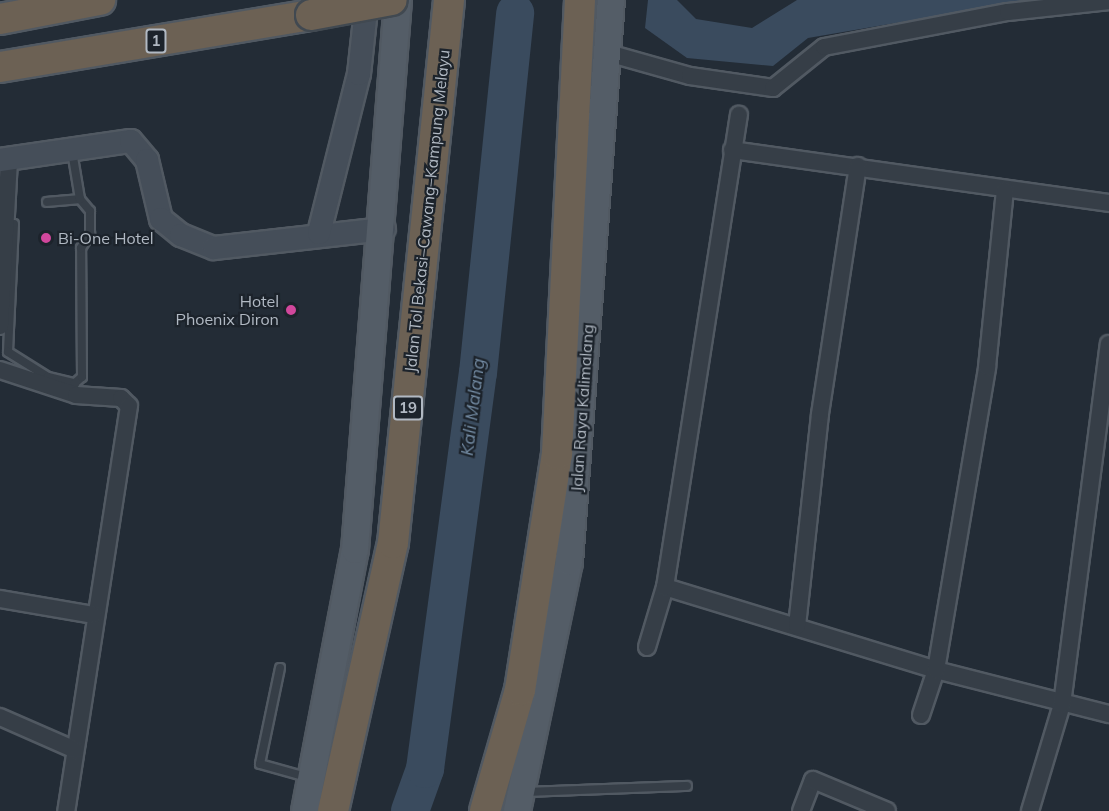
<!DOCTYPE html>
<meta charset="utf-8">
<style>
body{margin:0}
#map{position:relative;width:1109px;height:811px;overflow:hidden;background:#232c36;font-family:Mulish,sans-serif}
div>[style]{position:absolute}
.water>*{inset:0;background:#3a4b5e}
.canal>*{height:22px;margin:-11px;padding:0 11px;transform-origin:11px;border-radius:11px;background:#3a4b5e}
.river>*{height:38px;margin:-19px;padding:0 19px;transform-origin:19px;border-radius:19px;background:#3a4b5e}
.roads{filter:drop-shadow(2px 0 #515962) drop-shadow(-2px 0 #515962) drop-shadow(0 2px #515962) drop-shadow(0 -2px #515962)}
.lane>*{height:8px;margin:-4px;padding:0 4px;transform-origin:4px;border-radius:4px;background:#363e47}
.street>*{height:16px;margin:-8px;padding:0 8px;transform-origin:8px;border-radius:8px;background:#363e47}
.secondary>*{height:22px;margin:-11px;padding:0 11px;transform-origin:11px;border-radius:11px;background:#454e59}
.primary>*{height:26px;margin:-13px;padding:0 13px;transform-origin:13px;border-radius:13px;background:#545d67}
.highway>*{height:30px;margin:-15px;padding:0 15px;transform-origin:15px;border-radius:15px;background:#6c6154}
.bridges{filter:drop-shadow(2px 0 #414951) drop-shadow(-2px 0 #414951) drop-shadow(0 2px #414951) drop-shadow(0 -2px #414951)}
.highway-bridge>*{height:30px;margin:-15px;padding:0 15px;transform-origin:15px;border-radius:15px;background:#6c6154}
.dots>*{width:16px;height:16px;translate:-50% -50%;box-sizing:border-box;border:3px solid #1c232b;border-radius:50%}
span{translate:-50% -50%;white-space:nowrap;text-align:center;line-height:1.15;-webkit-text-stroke:4.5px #1c232b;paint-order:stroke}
.shield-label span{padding:2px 4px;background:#1c232b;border:2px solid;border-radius:4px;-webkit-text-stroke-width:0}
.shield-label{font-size:15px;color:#b1b9c3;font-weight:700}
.street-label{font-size:16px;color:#b1b9c3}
.poi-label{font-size:16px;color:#b1b9c3}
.left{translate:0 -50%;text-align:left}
.right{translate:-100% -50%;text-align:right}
.water-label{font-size:18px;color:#748ca4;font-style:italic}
</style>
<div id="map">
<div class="water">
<div style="clip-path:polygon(648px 0,677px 0,696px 19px,752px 28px,797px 0,1030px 0,808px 38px,773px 66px,687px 58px,645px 28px)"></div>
</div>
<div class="canal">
<div style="left:515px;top:13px;width:13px;rotate:-81deg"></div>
</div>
<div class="river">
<div style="left:410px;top:811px;width:45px;rotate:-70.3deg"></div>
<div style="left:425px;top:769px;width:400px;rotate:-82.4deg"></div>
<div style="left:478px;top:373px;width:362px;rotate:-84.1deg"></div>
</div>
<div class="roads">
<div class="lane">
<div style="left:47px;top:202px;width:33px;rotate:-5deg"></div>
<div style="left:14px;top:224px;width:128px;rotate:92.7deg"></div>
<div style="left:8px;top:352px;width:47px;rotate:32deg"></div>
<div style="left:48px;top:377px;width:28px;rotate:13deg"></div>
<div style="left:75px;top:383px;width:9px;rotate:-41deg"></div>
<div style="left:82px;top:377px;width:129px;rotate:-90.4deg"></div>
<div style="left:81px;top:248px;width:17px;rotate:-57deg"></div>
<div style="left:90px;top:234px;width:23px;rotate:-90deg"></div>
<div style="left:90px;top:211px;width:16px;rotate:-130deg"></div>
<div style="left:80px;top:199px;width:49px;rotate:-99.5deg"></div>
<div style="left:280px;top:668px;width:98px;rotate:101.8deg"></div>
<div style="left:260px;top:764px;width:52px;rotate:15.6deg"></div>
<div style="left:523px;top:792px;width:164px;rotate:-2.1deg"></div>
</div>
<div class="street">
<div style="left:608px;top:53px;width:85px;rotate:15.7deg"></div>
<div style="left:690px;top:76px;width:84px;rotate:8.2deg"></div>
<div style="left:773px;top:88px;width:65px;rotate:-38.8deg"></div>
<div style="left:824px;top:47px;width:187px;rotate:-10.8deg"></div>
<div style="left:1008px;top:12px;width:102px;rotate:-6.2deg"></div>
<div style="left:732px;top:150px;width:381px;rotate:8deg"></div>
<div style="left:0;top:326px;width:168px;rotate:-86.9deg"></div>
<div style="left:0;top:370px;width:80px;rotate:18.2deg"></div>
<div style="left:76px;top:395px;width:45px;rotate:3.8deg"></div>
<div style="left:121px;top:398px;width:11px;rotate:45deg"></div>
<div style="left:129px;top:406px;width:410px;rotate:98.8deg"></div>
<div style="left:665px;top:587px;width:283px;rotate:17deg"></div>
<div style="left:936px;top:670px;width:179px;rotate:14.3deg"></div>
<div style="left:0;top:599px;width:95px;rotate:9.7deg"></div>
<div style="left:797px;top:626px;width:213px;rotate:-83.8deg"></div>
<div style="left:820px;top:414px;width:251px;rotate:-81.3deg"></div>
<div style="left:647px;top:647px;width:63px;rotate:-73.3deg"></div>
<div style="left:665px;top:587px;width:478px;rotate:-81.1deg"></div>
<div style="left:921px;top:715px;width:47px;rotate:-71.6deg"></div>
<div style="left:936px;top:670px;width:307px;rotate:-80.4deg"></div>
<div style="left:987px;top:367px;width:178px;rotate:-84.2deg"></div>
<div style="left:0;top:717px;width:82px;rotate:23.7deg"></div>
<div style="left:801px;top:811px;width:33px;rotate:-69deg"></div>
<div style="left:813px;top:780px;width:80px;rotate:22.7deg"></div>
<div style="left:1030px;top:811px;width:112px;rotate:-73.3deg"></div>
<div style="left:1062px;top:704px;width:363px;rotate:-82.6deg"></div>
</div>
<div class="secondary">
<div style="left:0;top:160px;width:132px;rotate:-8.3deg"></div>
<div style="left:131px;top:141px;width:25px;rotate:50deg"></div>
<div style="left:147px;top:160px;width:61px;rotate:76.7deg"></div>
<div style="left:161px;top:219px;width:26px;rotate:39deg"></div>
<div style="left:181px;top:235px;width:35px;rotate:22deg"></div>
<div style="left:214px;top:248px;width:171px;rotate:-6.4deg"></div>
<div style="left:319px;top:233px;width:164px;rotate:-75.9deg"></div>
<div style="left:359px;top:74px;width:74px;rotate:-83.8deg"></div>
</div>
<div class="primary">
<div style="left:305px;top:811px;width:266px;rotate:-79.2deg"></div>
<div style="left:355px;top:550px;width:552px;rotate:-85.53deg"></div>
<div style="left:517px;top:811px;width:254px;rotate:-78.2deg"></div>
<div style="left:569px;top:562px;width:564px;rotate:-85.73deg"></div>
</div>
<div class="highway">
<div style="left:0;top:19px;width:102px;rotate:-10.8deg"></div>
<div style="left:0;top:67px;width:315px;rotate:-9.5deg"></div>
<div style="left:333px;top:811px;width:275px;rotate:-77.4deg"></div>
<div style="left:393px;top:543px;width:546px;rotate:-84.11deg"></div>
<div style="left:485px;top:811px;width:126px;rotate:-73.9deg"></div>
<div style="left:520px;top:690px;width:239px;rotate:-81.1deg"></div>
<div style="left:557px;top:454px;width:455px;rotate:-87.1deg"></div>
</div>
</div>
<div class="bridges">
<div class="highway-bridge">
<div style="left:311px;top:15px;width:82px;rotate:-10.5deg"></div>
</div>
</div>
<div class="dots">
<div style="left:46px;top:238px;background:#d1479c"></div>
<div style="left:291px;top:310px;background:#d1479c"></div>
</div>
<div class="shield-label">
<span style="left:156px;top:41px">1</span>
<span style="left:408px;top:408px">19</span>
</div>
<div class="street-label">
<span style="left:427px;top:211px;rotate:-84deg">Jalan Tol Bekasi–Cawang–Kampung Melayu</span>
<span style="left:582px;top:408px;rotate:-86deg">Jalan Raya Kalimalang</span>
</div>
<div class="poi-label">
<span class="left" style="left:58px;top:238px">Bi-One Hotel</span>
<span class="right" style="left:279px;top:310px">Hotel<br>Phoenix Diron</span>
</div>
<div class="water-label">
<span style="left:473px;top:407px;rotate:-83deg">Kali Malang</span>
</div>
</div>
